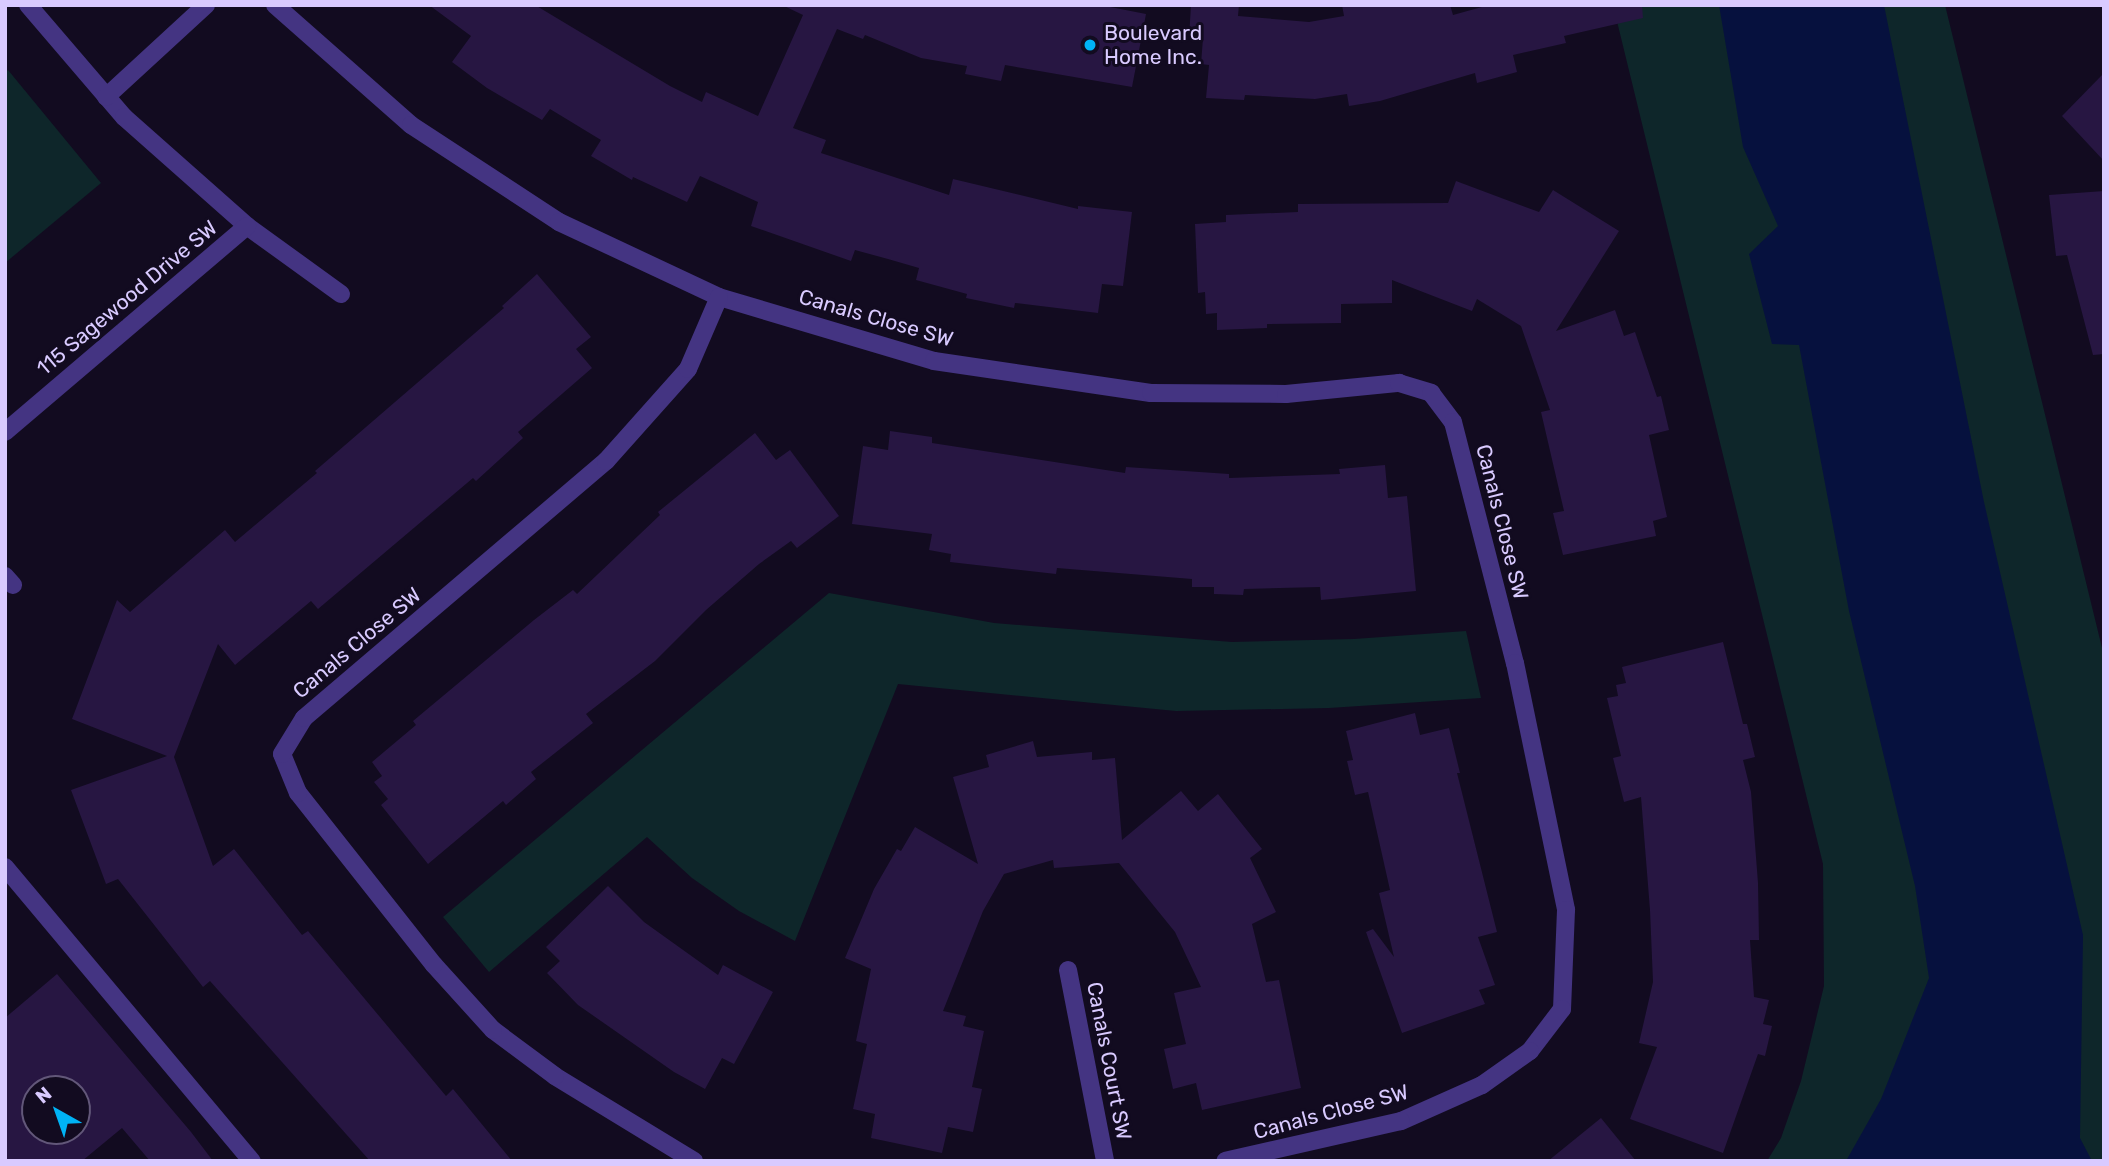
<!DOCTYPE html>
<style>
body{margin:0}
#map{position:relative;width:2109px;height:1166px;overflow:hidden;background:#120b20;font-family:Rubik,sans-serif}
div>[style]{position:absolute}
.green>*{inset:0;background:#0e262a}
.water>*{inset:0;background:#06113e}
.building>*{inset:0;background:#271642}
.service>*{height:18px;margin:-9px;padding:0 9px;transform-origin:9px;border-radius:9px;background:#443482}
.minor>*{height:18px;margin:-9px;padding:0 9px;transform-origin:9px;border-radius:9px;background:#443482}
.dots>*{width:19px;height:19px;translate:-50% -50%;box-sizing:border-box;border:4px solid #120b20;border-radius:50%}
span{translate:-50% -50%;white-space:nowrap;text-align:center;line-height:1.15;-webkit-text-stroke:6px #120b20;paint-order:stroke}
.poi-label{font-size:21px;color:#d9caff}
.left{translate:0 -50%;text-align:left}
.street-label{font-size:21px;color:#d9caff}
.frame{position:absolute;inset:0;border:7px solid #d9caff;pointer-events:none}
.north{position:absolute;left:21px;top:1075px;width:70px;height:70px;box-sizing:border-box;background:#120b20;border:2px solid #625779;border-radius:50%;rotate:320deg;font-size:19px;font-weight:700;line-height:28px;text-align:center;color:#d9caff}
.north::after{content:'';display:block;margin:auto;width:24px;height:32px;background:#00b3f5;clip-path:polygon(50% 0,100% 100%,50% 72%,0 100%)}
</style>
<div id="map">
<div class="green">
<div style="clip-path:polygon(1613px 5px,1945px 5px,2104px 656px,2104px 1161px,1767px 1161px,1781px 1138px,1801px 1081px,1824px 986px,1823px 864px)"></div>
<div style="clip-path:polygon(8px 70px,101px 183px,5px 263px,5px 72px)"></div>
<div style="clip-path:polygon(829px 593px,994px 623px,1232px 642px,1354px 639px,1466px 631px,1481px 698px,1329px 708px,1176px 711px,898px 684px,795px 941px,739px 911px,692px 878px,647px 837px,489px 972px,443px 917px)"></div>
</div>
<div class="water">
<div style="clip-path:polygon(1719px 5px,1884px 5px,1984px 502px,2083px 935px,2080px 1138px,2092px 1161px,1846px 1161px,1881px 1099px,1929px 978px,1915px 886px,1849px 611px,1799px 345px,1772px 344px,1749px 254px,1778px 226px,1743px 147px)"></div>
</div>
<div class="building">
<div style="clip-path:polygon(429px 5px,535px 5px,670px 86px,702px 102px,706px 92px,758px 116px,803px 15px,782px 5px,1100px 5px,1146px 14px,1132px 87px,1005px 65px,1001px 81px,965px 74px,967px 66px,921px 58px,865px 35px,863px 39px,837px 29px,793px 128px,826px 140px,821px 153px,949px 195px,953px 179px,1078px 209px,1078px 206px,1132px 212px,1123px 286px,1102px 284px,1098px 313px,1015px 303px,1014px 308px,966px 298px,967px 294px,916px 280px,919px 268px,888px 259px,855px 250px,851px 261px,751px 226px,758px 202px,700px 176px,687px 202px,633px 177px,632px 180px,591px 156px,601px 140px,550px 109px,542px 120px,487px 88px,452px 62px,471px 36px)"></div>
<div style="clip-path:polygon(1191px 5px,1239px 5px,1238px 16px,1309px 22px,1344px 16px,1342px 5px,1450px 5px,1453px 15px,1489px 5px,1642px 5px,1643px 18px,1564px 36px,1566px 43px,1513px 55px,1517px 72px,1477px 83px,1475px 73px,1380px 101px,1349px 106px,1347px 94px,1315px 99px,1245px 95px,1244px 100px,1206px 98px,1209px 65px,1201px 64px,1203px 38px,1189px 38px)"></div>
<div style="clip-path:polygon(2104px 73px,2104px 161px,2062px 116px)"></div>
<div style="clip-path:polygon(1456px 181px,1539px 212px,1553px 190px,1619px 231px,1556px 331px,1615px 310px,1624px 336px,1635px 332px,1657px 397px,1661px 396px,1669px 430px,1649px 435px,1667px 517px,1653px 521px,1656px 536px,1563px 555px,1553px 513px,1564px 511px,1541px 412px,1550px 410px,1521px 326px,1477px 299px,1472px 311px,1392px 280px,1392px 303px,1341px 304px,1341px 323px,1267px 324px,1267px 328px,1217px 330px,1217px 313px,1206px 314px,1205px 292px,1198px 293px,1195px 224px,1226px 222px,1226px 215px,1298px 212px,1298px 204px,1448px 203px)"></div>
<div style="clip-path:polygon(2104px 191px,2104px 354px,2093px 355px,2067px 255px,2056px 256px,2049px 195px)"></div>
<div style="clip-path:polygon(537px 274px,591px 337px,576px 349px,592px 368px,518px 432px,523px 438px,476px 481px,473px 478px,318px 609px,311px 601px,235px 665px,218px 644px,174px 757px,213px 866px,234px 849px,302px 935px,308px 931px,446px 1096px,453px 1089px,512px 1161px,370px 1161px,210px 981px,203px 987px,118px 879px,106px 884px,71px 790px,167px 756px,72px 719px,117px 600px,130px 612px,225px 530px,235px 542px,317px 473px,315px 471px,504px 308px,502px 306px)"></div>
<div style="clip-path:polygon(890px 431px,932px 437px,932px 443px,1125px 473px,1126px 467px,1229px 474px,1229px 478px,1340px 474px,1339px 469px,1385px 465px,1388px 498px,1407px 496px,1416px 591px,1321px 600px,1320px 587px,1244px 589px,1243px 595px,1214px 594px,1214px 587px,1192px 587px,1192px 579px,1057px 568px,1056px 574px,950px 562px,951px 554px,929px 550px,932px 534px,852px 524px,863px 446px,888px 450px)"></div>
<div style="clip-path:polygon(755px 433px,776px 460px,790px 450px,839px 516px,797px 548px,791px 541px,759px 564px,706px 610px,655px 661px,586px 714px,593px 723px,531px 772px,536px 779px,506px 805px,503px 801px,428px 864px,381px 805px,388px 799px,374px 782px,382px 776px,372px 762px,416px 725px,413px 721px,534px 620px,573px 590px,577px 594px,660px 515px,658px 512px)"></div>
<div style="clip-path:polygon(1723px 642px,1743px 724px,1747px 724px,1755px 757px,1743px 760px,1751px 792px,1758px 883px,1759px 940px,1750px 940px,1754px 997px,1769px 1000px,1763px 1024px,1772px 1026px,1765px 1056px,1758px 1054px,1723px 1153px,1630px 1119px,1657px 1047px,1639px 1043px,1653px 982px,1650px 910px,1641px 797px,1624px 802px,1613px 758px,1621px 756px,1607px 698px,1618px 696px,1616px 685px,1626px 683px,1622px 667px)"></div>
<div style="clip-path:polygon(1415px 713px,1420px 735px,1449px 728px,1460px 773px,1457px 773px,1497px 932px,1478px 937px,1495px 985px,1479px 990px,1485px 1004px,1402px 1033px,1366px 932px,1373px 929px,1394px 957px,1379px 893px,1390px 890px,1368px 792px,1355px 795px,1347px 761px,1353px 760px,1346px 731px)"></div>
<div style="clip-path:polygon(1033px 741px,1037px 757px,1092px 752px,1092px 760px,1115px 758px,1122px 840px,1181px 791px,1198px 811px,1218px 794px,1262px 849px,1250px 858px,1276px 912px,1252px 924px,1266px 982px,1279px 980px,1301px 1088px,1202px 1110px,1196px 1083px,1173px 1089px,1164px 1049px,1186px 1044px,1174px 993px,1201px 987px,1175px 932px,1119px 863px,1054px 868px,1053px 860px,1004px 874px,983px 911px,943px 1011px,966px 1016px,963px 1026px,984px 1031px,972px 1087px,982px 1089px,973px 1132px,948px 1127px,942px 1153px,871px 1138px,875px 1114px,853px 1109px,867px 1044px,856px 1041px,871px 969px,845px 958px,874px 889px,897px 849px,901px 851px,915px 827px,978px 864px,953px 777px,989px 767px,986px 755px)"></div>
<div style="clip-path:polygon(608px 886px,644px 922px,718px 975px,723px 965px,773px 992px,734px 1064px,722px 1058px,705px 1089px,674px 1072px,578px 1005px,547px 973px,560px 961px,546px 947px)"></div>
<div style="clip-path:polygon(evenodd,57px 974px,191px 1132px,213px 1161px,150px 1161px,122px 1128px,82px 1161px,5px 1161px,5px 1018px,57px 974px,35px 1089px,77px 1089px,77px 1131px,35px 1131px,35px 1089px)"></div>
<div style="clip-path:polygon(1601px 1118px,1636px 1161px,1548px 1161px)"></div>
</div>
<div class="service">
<div style="left:5px;top:867px;width:384px;rotate:50deg"></div>
</div>
<div class="minor">
<div style="left:28px;top:5px;width:148px;rotate:49.4deg"></div>
<div style="left:124px;top:117px;width:164px;rotate:41.5deg"></div>
<div style="left:247px;top:226px;width:116px;rotate:35.9deg"></div>
<div style="left:275px;top:5px;width:181px;rotate:41.4deg"></div>
<div style="left:411px;top:125px;width:177px;rotate:33.2deg"></div>
<div style="left:559px;top:222px;width:177px;rotate:25.1deg"></div>
<div style="left:719px;top:297px;width:224px;rotate:16.6deg"></div>
<div style="left:934px;top:361px;width:219px;rotate:8.4deg"></div>
<div style="left:1151px;top:393px;width:135px;rotate:0.4deg"></div>
<div style="left:1286px;top:394px;width:114px;rotate:-5.6deg"></div>
<div style="left:1399px;top:383px;width:34px;rotate:17deg"></div>
<div style="left:1431px;top:393px;width:36px;rotate:53deg"></div>
<div style="left:1453px;top:422px;width:249px;rotate:75.6deg"></div>
<div style="left:1515px;top:663px;width:252px;rotate:78.3deg"></div>
<div style="left:1566px;top:910px;width:99px;rotate:92.3deg"></div>
<div style="left:1562px;top:1009px;width:53px;rotate:127.3deg"></div>
<div style="left:1530px;top:1051px;width:59px;rotate:144.7deg"></div>
<div style="left:1482px;top:1085px;width:89px;rotate:156deg"></div>
<div style="left:1401px;top:1121px;width:180px;rotate:167.2deg"></div>
<div style="left:106px;top:97px;width:136px;rotate:-42.6deg"></div>
<div style="left:5px;top:432px;width:318px;rotate:-40.4deg"></div>
<div style="left:5px;top:576px;width:12px;rotate:48deg"></div>
<div style="left:1068px;top:970px;width:195px;rotate:79deg"></div>
<div style="left:694px;top:1161px;width:163px;rotate:-148.6deg"></div>
<div style="left:555px;top:1076px;width:77px;rotate:-143.4deg"></div>
<div style="left:493px;top:1030px;width:88px;rotate:-132.2deg"></div>
<div style="left:434px;top:965px;width:219px;rotate:-128.3deg"></div>
<div style="left:298px;top:793px;width:42px;rotate:-112.3deg"></div>
<div style="left:282px;top:754px;width:42px;rotate:-58.6deg"></div>
<div style="left:304px;top:718px;width:397px;rotate:-40.4deg"></div>
<div style="left:606px;top:461px;width:123px;rotate:-48.3deg"></div>
<div style="left:688px;top:369px;width:78px;rotate:-66.7deg"></div>
</div>
<div class="dots">
<div style="left:1090px;top:45px;background:#00b3f5"></div>
</div>
<div class="poi-label">
<span class="left" style="left:1104px;top:45px">Boulevard<br>Home Inc.</span>
</div>
<div class="street-label">
<span style="left:127px;top:298px;rotate:-40deg">115 Sagewood Drive SW</span>
<span style="left:876px;top:318px;rotate:16deg">Canals Close SW</span>
<span style="left:1502px;top:522px;rotate:76deg">Canals Close SW</span>
<span style="left:357px;top:643px;rotate:-40deg">Canals Close SW</span>
<span style="left:1109px;top:1061px;rotate:79deg">Canals Court SW</span>
<span style="left:1331px;top:1112px;rotate:-15deg">Canals Close SW</span>
</div>
<div class="frame"></div>
<div class="north">N</div>
</div>
